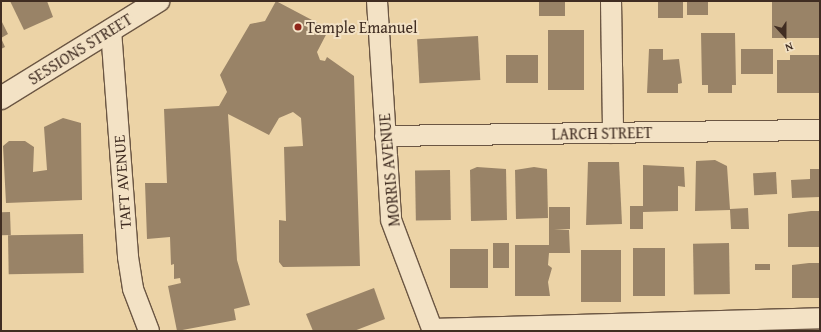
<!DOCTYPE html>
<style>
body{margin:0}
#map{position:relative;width:821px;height:332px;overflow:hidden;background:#ecd3a6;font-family:"Gentium Book Plus",serif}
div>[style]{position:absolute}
.building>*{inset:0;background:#998367;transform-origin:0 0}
.roads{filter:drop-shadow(1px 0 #6b5643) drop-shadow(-1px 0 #6b5643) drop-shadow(0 1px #6b5643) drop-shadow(0 -1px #6b5643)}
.minor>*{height:20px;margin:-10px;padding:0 10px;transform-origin:10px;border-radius:10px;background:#f3e2c5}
.tertiary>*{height:22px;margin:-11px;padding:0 11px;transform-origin:11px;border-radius:11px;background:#f3e2c5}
.dots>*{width:11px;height:11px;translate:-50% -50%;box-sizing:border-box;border:2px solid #f3e2c5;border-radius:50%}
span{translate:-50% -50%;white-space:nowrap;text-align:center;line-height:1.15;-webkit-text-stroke:4px #f3e2c5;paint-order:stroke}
.poi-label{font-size:16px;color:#402d22}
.left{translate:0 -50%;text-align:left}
.street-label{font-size:16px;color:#402d22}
.frame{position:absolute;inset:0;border:2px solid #402d22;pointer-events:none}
.north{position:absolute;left:765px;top:16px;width:40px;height:40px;-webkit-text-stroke:3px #f3e2c5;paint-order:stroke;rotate:159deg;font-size:11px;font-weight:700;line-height:16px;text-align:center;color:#402d22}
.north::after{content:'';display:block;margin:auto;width:14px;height:18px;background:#402d22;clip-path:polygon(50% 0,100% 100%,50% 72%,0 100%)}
</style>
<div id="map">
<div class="building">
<div style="clip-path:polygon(10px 1px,47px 1px,53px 17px,24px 30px)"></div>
<div style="clip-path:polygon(276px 1px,329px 29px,317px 52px,320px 60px,325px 61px,327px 57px,354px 76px,360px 266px,283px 267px,279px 262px,279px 220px,286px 221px,284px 147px,303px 146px,301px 118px,293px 112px,279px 118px,269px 135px,228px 114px,237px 260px,250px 305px,234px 309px,236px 320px,177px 331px,168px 286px,181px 283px,180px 278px,174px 279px,174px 264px,171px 265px,170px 237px,147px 239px,145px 183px,167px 183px,164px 109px,219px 106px,227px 92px,220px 75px,250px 24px,265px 21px)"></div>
<div style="left:539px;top:1px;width:26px;height:15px"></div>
<div style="left:658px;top:1px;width:25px;height:17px"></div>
<div style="left:687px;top:1px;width:21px;height:14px"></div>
<div style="left:772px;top:1px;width:48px;height:37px"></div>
<div style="clip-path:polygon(1px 20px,8px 34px,1px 38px,5px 47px,1px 49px)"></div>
<div style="left:548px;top:30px;width:36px;height:60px"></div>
<div style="clip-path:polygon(701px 33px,735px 33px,736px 85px,732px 85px,732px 93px,708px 93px,708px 85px,702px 85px)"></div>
<div style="left:478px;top:36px;width:44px;height:61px;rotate:87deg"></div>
<div style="clip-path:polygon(649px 49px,663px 49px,663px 60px,679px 59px,682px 83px,678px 84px,678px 93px,647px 93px)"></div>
<div style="left:741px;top:49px;width:32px;height:25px"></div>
<div style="left:538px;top:55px;width:28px;height:32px;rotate:90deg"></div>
<div style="clip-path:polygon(790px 55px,820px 55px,820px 93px,777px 93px,777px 60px,790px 60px)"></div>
<div style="clip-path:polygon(63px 118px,81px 123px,82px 200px,6px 203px,3px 146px,9px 141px,25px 141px,34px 147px,33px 172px,47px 170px,44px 127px)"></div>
<div style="clip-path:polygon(715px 160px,727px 166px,730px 209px,748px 208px,749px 229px,731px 229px,730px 210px,695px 211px,696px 161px)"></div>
<div style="clip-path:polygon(588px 162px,619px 162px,622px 224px,586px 225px)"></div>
<div style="clip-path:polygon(643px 165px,684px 167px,685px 187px,678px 186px,678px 211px,643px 212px,643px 229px,630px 229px,630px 206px,643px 206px)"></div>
<div style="clip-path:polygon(477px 167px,506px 169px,507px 220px,471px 221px,470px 170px)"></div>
<div style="clip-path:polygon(534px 167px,547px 169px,548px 218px,516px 219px,515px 170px)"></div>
<div style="clip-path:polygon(810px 169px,820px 169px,820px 197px,792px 198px,791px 180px,810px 179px)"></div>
<div style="left:450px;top:170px;width:50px;height:35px;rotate:89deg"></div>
<div style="left:776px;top:172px;width:22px;height:23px;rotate:87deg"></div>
<div style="clip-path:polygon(549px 207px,570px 207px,570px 229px,554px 229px,569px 230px,570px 253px,549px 253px,548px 265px,552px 268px,548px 282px,550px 296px,515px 296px,515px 245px,549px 245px)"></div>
<div style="clip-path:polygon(811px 211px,820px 211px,820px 247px,788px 247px,788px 214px)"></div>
<div style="left:10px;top:212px;width:23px;height:9px;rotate:88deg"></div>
<div style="left:83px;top:234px;width:39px;height:75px;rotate:89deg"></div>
<div style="left:493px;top:243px;width:16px;height:25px"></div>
<div style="left:729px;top:243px;width:51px;height:36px;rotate:89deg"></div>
<div style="left:633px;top:248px;width:32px;height:48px"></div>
<div style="left:450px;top:249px;width:38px;height:39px"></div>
<div style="left:581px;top:250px;width:40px;height:52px"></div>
<div style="clip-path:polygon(809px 263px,820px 263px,820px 298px,792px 298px,792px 265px)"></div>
<div style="left:755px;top:264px;width:15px;height:6px"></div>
<div style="clip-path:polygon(374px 288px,385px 319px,354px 331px,313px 331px,306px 314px)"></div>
</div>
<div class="roads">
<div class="minor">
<div style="left:377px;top:1px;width:219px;rotate:86.3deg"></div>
<div style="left:391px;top:220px;width:119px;rotate:69.3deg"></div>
<div style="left:611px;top:1px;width:132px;rotate:89.1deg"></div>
<div style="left:111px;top:30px;width:228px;rotate:85.7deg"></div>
<div style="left:128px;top:257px;width:32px;rotate:81deg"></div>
<div style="left:133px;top:289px;width:45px;rotate:69.1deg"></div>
<div style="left:385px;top:136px;width:435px;rotate:-0.8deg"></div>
<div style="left:432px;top:329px;width:388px;rotate:-1.6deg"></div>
</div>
<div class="tertiary">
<div style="left:1px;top:98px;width:185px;rotate:-31.7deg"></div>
</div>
</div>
<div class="dots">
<div style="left:298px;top:27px;background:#8f2418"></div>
</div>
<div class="poi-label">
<span class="left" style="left:306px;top:27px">Temple Emanuel</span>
</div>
<div class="street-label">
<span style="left:80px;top:49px;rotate:-32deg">SESSIONS STREET</span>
<span style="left:602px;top:133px;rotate:-1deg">LARCH STREET</span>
<span style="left:389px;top:170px;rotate:-95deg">MORRIS AVENUE</span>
<span style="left:122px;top:182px;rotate:-94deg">TAFT AVENUE</span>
</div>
<div class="frame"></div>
<div class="north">N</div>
</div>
